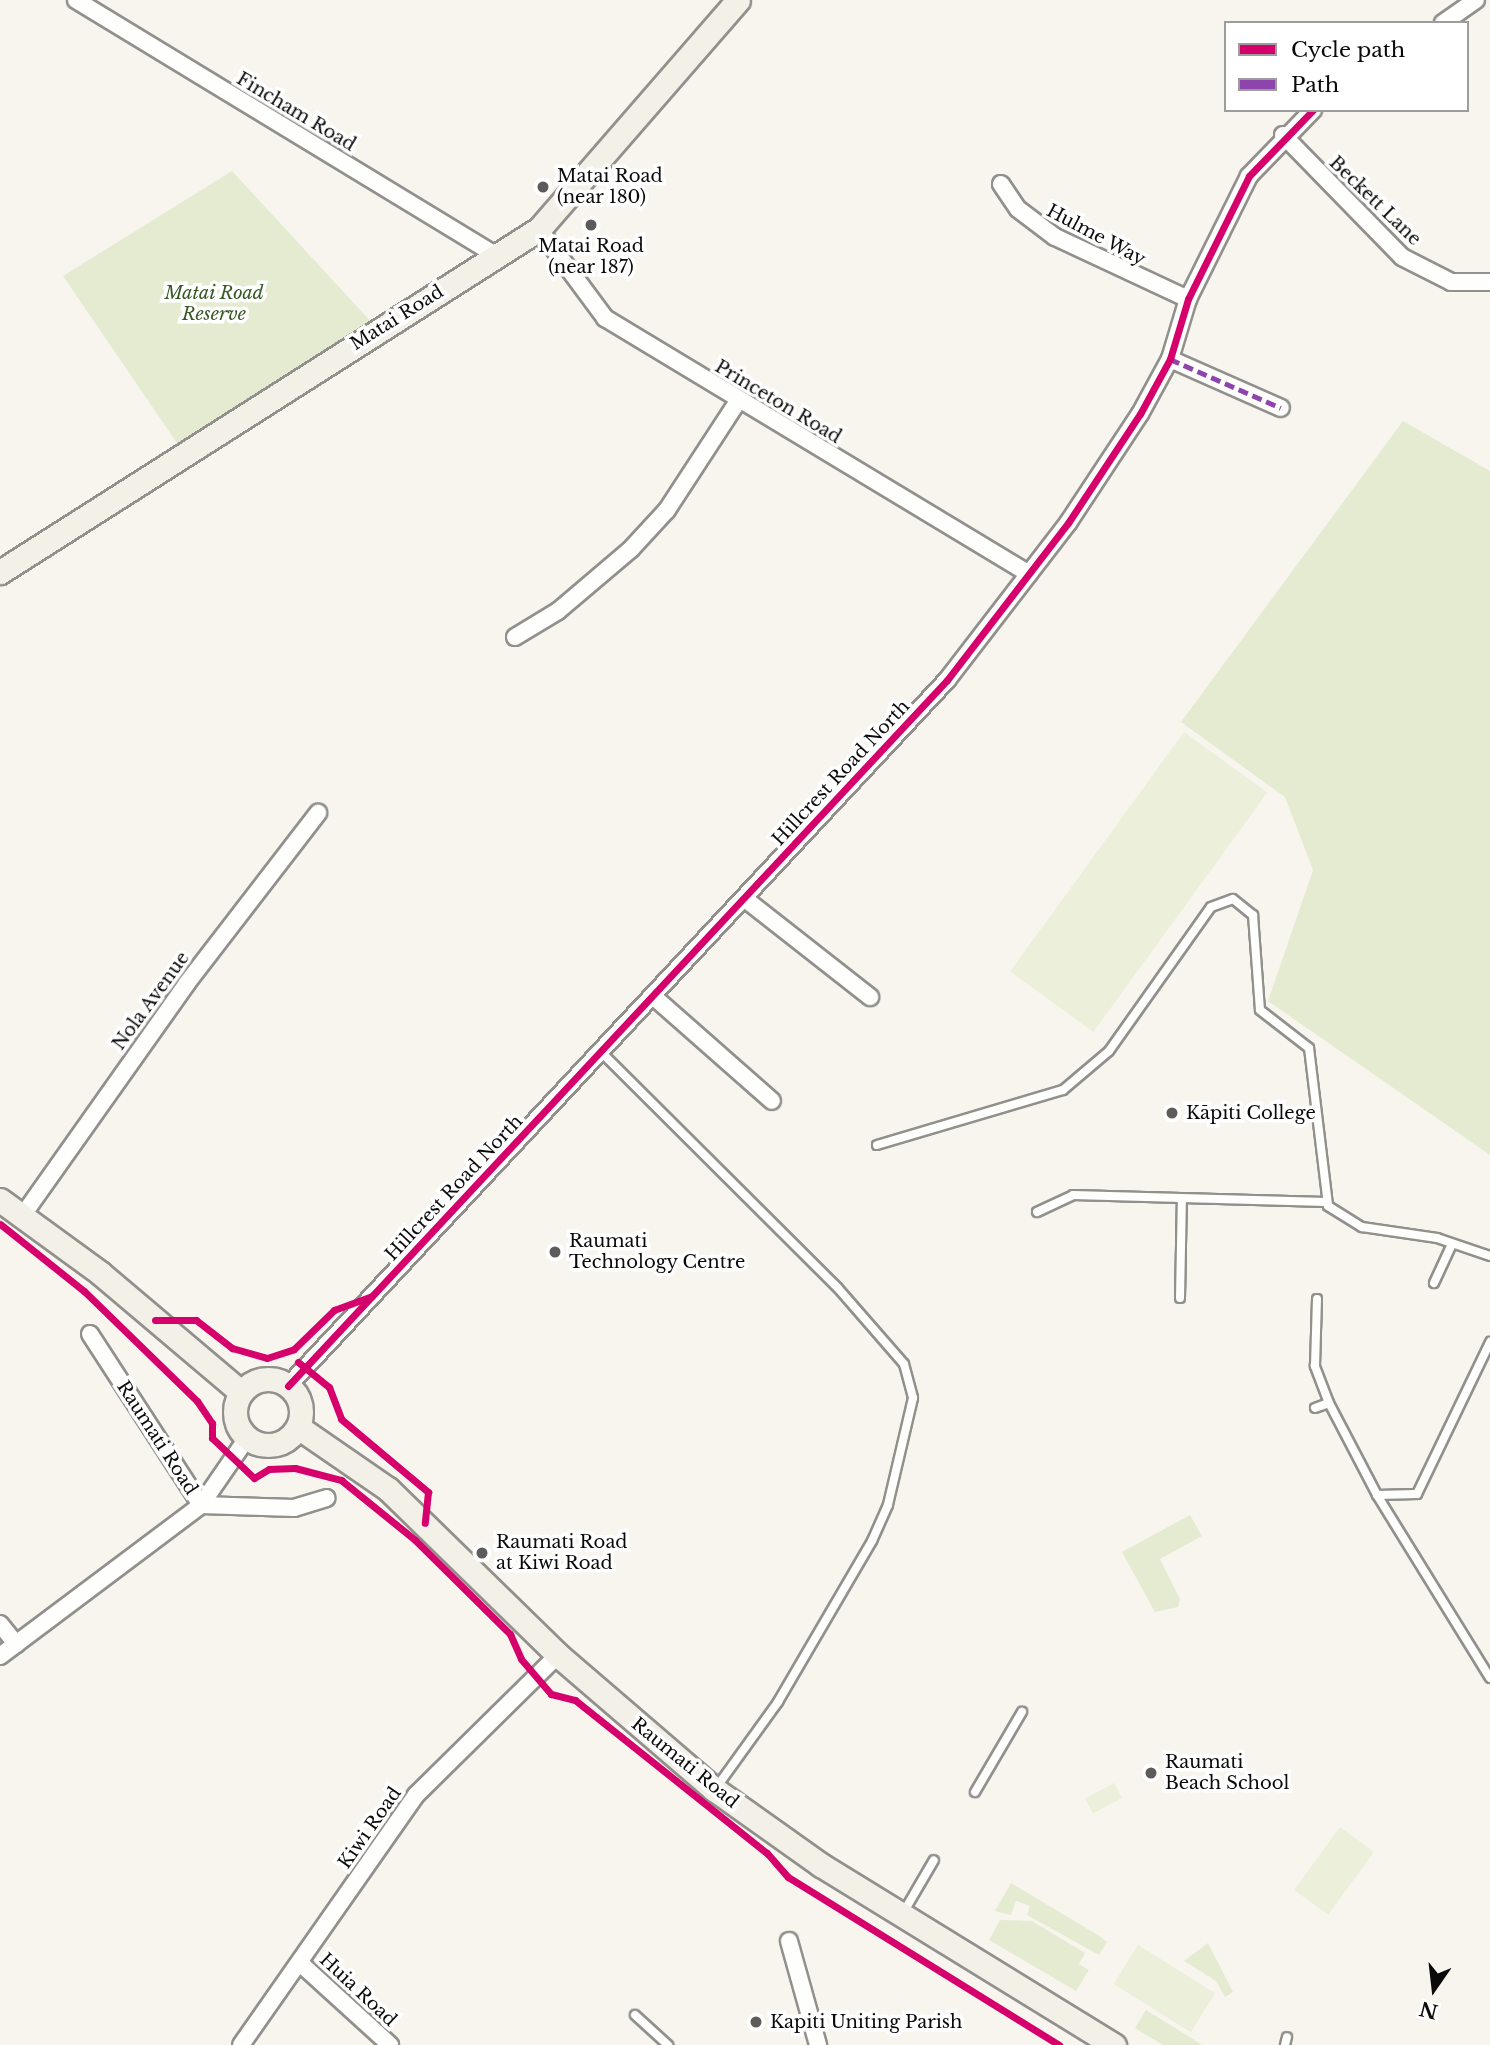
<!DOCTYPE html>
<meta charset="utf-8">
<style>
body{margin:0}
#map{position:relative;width:1490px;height:2045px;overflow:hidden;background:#f8f5ee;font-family:"Libre Baskerville",serif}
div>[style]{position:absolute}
.green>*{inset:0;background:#e4ebd1}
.pitch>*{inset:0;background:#ecefda;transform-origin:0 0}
.roads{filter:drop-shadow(2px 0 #91908d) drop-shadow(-2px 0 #91908d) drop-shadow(0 2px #91908d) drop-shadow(0 -2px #91908d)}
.lane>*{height:8px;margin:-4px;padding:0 4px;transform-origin:4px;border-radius:4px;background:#fefefc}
.street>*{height:16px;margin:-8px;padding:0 8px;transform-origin:8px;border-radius:8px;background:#fefefc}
.secondary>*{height:23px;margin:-11.5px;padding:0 11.5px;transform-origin:11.5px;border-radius:11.5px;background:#f3f0e8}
.secondary>.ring{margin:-11.5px;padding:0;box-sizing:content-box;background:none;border:23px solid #f3f0e8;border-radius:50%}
.quiet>*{height:5px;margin-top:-2.5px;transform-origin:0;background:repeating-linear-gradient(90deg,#8e44ad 0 10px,transparent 0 15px)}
.cycleway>*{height:7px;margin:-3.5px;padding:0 3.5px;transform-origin:3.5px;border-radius:3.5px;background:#d6006c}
.dots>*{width:19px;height:19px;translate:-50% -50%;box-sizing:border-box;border:4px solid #fff;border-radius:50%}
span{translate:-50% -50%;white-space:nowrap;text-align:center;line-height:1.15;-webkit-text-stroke:7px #fff;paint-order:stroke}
.street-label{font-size:18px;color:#0a0a0a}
.poi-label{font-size:18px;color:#0a0a0a}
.left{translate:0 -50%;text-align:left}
.park-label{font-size:18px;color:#365924;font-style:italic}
.legend{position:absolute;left:1224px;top:21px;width:245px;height:91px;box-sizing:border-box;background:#fff;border:2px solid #9d9d9d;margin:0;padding:9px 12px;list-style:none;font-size:21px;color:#0a0a0a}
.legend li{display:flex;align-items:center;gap:14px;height:35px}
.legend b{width:35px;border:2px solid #9d9d9d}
.north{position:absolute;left:1399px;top:1954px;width:70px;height:70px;-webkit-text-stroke:5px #fff;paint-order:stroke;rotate:194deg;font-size:19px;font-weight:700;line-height:28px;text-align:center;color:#0a0a0a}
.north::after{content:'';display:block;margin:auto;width:24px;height:32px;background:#0a0a0a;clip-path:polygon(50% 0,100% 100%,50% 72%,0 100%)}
</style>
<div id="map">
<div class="green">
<div style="clip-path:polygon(232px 171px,375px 326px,179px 446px,63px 276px)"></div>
<div style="clip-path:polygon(1403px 421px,1490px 471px,1490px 1155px,1268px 1001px,1313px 870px,1285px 797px,1181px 722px)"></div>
<div style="clip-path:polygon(1190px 1515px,1202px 1536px,1160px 1559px,1180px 1599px,1178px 1607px,1155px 1612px,1122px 1552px)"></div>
<div style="clip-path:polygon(1011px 1883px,1101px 1937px,1107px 1942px,1099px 1955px,1027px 1915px,1030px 1906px,1016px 1901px,1011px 1915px,995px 1911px)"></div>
<div style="clip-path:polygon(1000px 1920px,1032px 1921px,1085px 1953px,1079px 1964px,1089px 1970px,1076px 1991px,989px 1940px)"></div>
<div style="clip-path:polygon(1208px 1943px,1233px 1992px,1225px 1997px,1216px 1981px,1184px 1961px)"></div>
<div style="clip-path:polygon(1146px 2010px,1201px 2044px,1201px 2045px,1163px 2045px,1135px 2028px)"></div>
</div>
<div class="pitch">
<div style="left:1184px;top:732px;width:103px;height:296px;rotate:36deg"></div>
<div style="left:1114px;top:1783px;width:17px;height:33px;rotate:62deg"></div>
<div style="left:1340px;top:1827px;width:42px;height:78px;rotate:36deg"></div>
<div style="left:1138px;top:1945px;width:91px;height:46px;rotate:32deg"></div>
</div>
<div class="roads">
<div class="lane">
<div style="left:602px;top:1053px;width:332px;rotate:44.9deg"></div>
<div style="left:837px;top:1287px;width:102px;rotate:49deg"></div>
<div style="left:904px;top:1364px;width:35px;rotate:75deg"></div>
<div style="left:913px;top:1398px;width:110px;rotate:103.2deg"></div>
<div style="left:888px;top:1505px;width:39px;rotate:114deg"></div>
<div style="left:872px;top:1541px;width:186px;rotate:120.3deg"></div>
<div style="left:778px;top:1702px;width:106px;rotate:125.8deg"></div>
<div style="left:877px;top:1145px;width:194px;rotate:-16.5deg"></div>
<div style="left:1063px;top:1090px;width:60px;rotate:-40.3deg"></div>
<div style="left:1109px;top:1051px;width:176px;rotate:-54.7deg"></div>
<div style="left:1211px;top:907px;width:23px;rotate:-20deg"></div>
<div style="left:1233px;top:899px;width:26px;rotate:39deg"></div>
<div style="left:1253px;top:915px;width:95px;rotate:85.8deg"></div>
<div style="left:1260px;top:1010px;width:62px;rotate:37.8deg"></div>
<div style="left:1309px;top:1048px;width:159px;rotate:83.1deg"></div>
<div style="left:1328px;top:1206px;width:40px;rotate:32deg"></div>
<div style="left:1362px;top:1227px;width:76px;rotate:8.3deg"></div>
<div style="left:1437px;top:1238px;width:56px;rotate:18.8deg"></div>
<div style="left:1037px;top:1212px;width:40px;rotate:-25deg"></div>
<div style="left:1073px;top:1195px;width:253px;rotate:1.6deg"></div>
<div style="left:1434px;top:1283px;width:43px;rotate:-65.2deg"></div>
<div style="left:1180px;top:1298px;width:100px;rotate:-88.9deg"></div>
<div style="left:1329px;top:1403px;width:104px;rotate:62.4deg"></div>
<div style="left:1377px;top:1495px;width:215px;rotate:58.3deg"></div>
<div style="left:1315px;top:1408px;width:15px;rotate:-20deg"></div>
<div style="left:1329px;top:1403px;width:40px;rotate:-111deg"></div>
<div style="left:1315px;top:1366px;width:67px;rotate:-88.3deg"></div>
<div style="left:1377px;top:1495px;width:40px;rotate:-1.4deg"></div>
<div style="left:1417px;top:1494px;width:169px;rotate:-64.3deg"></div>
<div style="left:975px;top:1792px;width:93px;rotate:-59.6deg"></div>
<div style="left:903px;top:1913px;width:61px;rotate:-59.7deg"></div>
<div style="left:635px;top:2015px;width:45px;rotate:42.3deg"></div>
<div style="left:1285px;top:2045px;width:8px;rotate:-76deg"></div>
</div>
<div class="street">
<div style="left:76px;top:0;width:493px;rotate:31.3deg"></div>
<div style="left:1443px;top:23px;width:40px;rotate:-34.9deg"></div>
<div style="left:1283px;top:135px;width:170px;rotate:45.7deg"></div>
<div style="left:1402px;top:257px;width:55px;rotate:27deg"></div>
<div style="left:1451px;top:282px;width:39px"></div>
<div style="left:1001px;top:184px;width:30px;rotate:56deg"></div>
<div style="left:1018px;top:209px;width:46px;rotate:37.1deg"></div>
<div style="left:1055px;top:237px;width:147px;rotate:25deg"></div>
<div style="left:539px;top:229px;width:111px;rotate:53.4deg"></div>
<div style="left:605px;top:318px;width:495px;rotate:31.1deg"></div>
<div style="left:1170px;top:359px;width:121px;rotate:23.8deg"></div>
<div style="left:515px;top:637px;width:50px;rotate:-31.2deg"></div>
<div style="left:558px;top:611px;width:96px;rotate:-40.3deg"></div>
<div style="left:631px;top:549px;width:53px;rotate:-47.3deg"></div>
<div style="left:667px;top:510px;width:130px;rotate:-56.9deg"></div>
<div style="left:745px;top:899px;width:159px;rotate:38.1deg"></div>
<div style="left:654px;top:997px;width:157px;rotate:41.4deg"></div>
<div style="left:23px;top:1215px;width:284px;rotate:-54.7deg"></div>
<div style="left:187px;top:983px;width:215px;rotate:-52.4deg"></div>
<div style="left:90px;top:1334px;width:204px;rotate:57deg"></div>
<div style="left:201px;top:1505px;width:93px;rotate:1.8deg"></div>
<div style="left:294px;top:1508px;width:34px;rotate:-17deg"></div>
<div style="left:288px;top:1386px;width:966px;rotate:-46.97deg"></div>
<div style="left:947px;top:680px;width:198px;rotate:-52.4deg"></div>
<div style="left:1068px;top:523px;width:131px;rotate:-56.6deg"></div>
<div style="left:1140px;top:414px;width:63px;rotate:-61.4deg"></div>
<div style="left:1170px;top:359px;width:63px;rotate:-73.3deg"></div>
<div style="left:1188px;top:299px;width:137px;rotate:-63.6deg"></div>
<div style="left:1249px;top:176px;width:92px;rotate:-45.9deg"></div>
<div style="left:0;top:1624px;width:26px;rotate:51deg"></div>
<div style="left:0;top:1656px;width:251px;rotate:-36.9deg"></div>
<div style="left:201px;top:1505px;width:81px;rotate:-55.5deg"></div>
<div style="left:789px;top:1941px;width:108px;rotate:74.4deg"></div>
<div style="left:300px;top:1963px;width:122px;rotate:42.3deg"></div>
<div style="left:241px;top:2045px;width:305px;rotate:-55deg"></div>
<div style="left:416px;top:1795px;width:199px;rotate:-44.6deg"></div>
</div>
<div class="secondary">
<div style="left:0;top:572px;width:639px;rotate:-32.47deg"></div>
<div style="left:539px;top:229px;width:303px;rotate:-49deg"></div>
<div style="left:0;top:1200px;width:124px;rotate:36.1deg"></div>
<div style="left:100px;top:1273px;width:185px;rotate:40.2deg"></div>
<div class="ring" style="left:235px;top:1379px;width:43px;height:43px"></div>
<div style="left:298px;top:1427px;width:109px;rotate:34.6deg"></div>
<div style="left:388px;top:1489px;width:238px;rotate:44.3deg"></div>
<div style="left:558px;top:1655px;width:206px;rotate:40.7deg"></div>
<div style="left:714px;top:1789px;width:131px;rotate:35.4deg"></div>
<div style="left:821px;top:1865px;width:344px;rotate:31.6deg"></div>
</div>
</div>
<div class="quiet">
<div style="left:1170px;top:359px;width:121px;rotate:23.8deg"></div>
</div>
<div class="cycleway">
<div style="left:0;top:1224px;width:107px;rotate:38.6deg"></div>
<div style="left:84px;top:1291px;width:158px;rotate:44.2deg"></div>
<div style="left:197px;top:1401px;width:27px;rotate:56deg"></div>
<div style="left:212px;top:1423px;width:15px;rotate:90deg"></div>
<div style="left:212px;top:1438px;width:58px;rotate:43.6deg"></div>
<div style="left:254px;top:1478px;width:17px;rotate:-31deg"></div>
<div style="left:269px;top:1469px;width:26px;rotate:-2deg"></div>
<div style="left:295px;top:1468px;width:48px;rotate:14.6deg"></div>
<div style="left:341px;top:1480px;width:95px;rotate:39deg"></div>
<div style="left:415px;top:1540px;width:134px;rotate:44.7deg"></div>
<div style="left:510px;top:1634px;width:27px;rotate:66deg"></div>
<div style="left:521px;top:1659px;width:46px;rotate:49.4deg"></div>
<div style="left:551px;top:1694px;width:25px;rotate:14deg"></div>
<div style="left:575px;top:1700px;width:246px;rotate:38.6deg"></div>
<div style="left:767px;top:1853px;width:32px;rotate:49deg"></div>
<div style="left:788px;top:1877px;width:319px;rotate:31.8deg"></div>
<div style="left:155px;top:1320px;width:41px"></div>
<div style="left:196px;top:1320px;width:46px;rotate:37.9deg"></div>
<div style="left:232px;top:1348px;width:36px;rotate:16deg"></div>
<div style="left:267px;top:1358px;width:28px;rotate:-18deg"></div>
<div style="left:294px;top:1349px;width:56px;rotate:-44.3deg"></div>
<div style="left:334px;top:1310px;width:40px;rotate:-20.2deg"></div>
<div style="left:298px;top:1362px;width:40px;rotate:39deg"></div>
<div style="left:329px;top:1387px;width:34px;rotate:69deg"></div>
<div style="left:341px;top:1419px;width:114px;rotate:40deg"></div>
<div style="left:428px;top:1492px;width:31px;rotate:96deg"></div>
<div style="left:288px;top:1386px;width:966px;rotate:-46.97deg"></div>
<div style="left:947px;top:680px;width:198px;rotate:-52.4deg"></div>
<div style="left:1068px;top:523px;width:131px;rotate:-56.6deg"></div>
<div style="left:1140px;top:414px;width:63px;rotate:-61.4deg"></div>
<div style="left:1170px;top:359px;width:63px;rotate:-73.3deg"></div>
<div style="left:1188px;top:299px;width:137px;rotate:-63.6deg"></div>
<div style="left:1249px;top:176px;width:92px;rotate:-45.9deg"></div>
</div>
<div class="dots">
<div style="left:543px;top:187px;background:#5d5c5a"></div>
<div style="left:591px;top:225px;background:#5d5c5a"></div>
<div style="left:1172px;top:1113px;background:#5d5c5a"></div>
<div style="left:555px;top:1252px;background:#5d5c5a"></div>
<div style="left:482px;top:1553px;background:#5d5c5a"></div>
<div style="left:1151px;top:1773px;background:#5d5c5a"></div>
<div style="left:756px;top:2022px;background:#5d5c5a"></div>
</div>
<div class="street-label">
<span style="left:296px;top:112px;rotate:31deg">Fincham Road</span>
<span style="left:1375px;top:201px;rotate:44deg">Beckett Lane</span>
<span style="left:1096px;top:235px;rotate:28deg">Hulme Way</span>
<span style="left:397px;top:318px;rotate:-32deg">Matai Road</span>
<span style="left:778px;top:402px;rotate:31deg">Princeton Road</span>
<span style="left:841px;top:773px;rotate:-47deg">Hillcrest Road North</span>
<span style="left:151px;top:1001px;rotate:-54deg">Nola Avenue</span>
<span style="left:454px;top:1188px;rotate:-47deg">Hillcrest Road North</span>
<span style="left:157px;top:1438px;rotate:57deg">Raumati Road</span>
<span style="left:685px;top:1763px;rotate:39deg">Raumati Road</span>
<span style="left:370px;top:1828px;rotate:-55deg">Kiwi Road</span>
<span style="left:358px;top:1990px;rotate:43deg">Huia Road</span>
</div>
<div class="poi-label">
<span class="left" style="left:557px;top:187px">Matai Road<br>(near 180)</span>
<span style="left:591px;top:257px">Matai Road<br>(near 187)</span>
<span class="left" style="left:1186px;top:1113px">Kāpiti College</span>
<span class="left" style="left:569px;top:1252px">Raumati<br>Technology Centre</span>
<span class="left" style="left:496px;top:1553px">Raumati Road<br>at Kiwi Road</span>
<span class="left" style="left:1165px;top:1773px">Raumati<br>Beach School</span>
<span class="left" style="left:770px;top:2022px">Kapiti Uniting Parish</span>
</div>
<div class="park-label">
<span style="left:214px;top:304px">Matai Road<br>Reserve</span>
</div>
<ul class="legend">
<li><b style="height:9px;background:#d6006c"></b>Cycle path</li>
<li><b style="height:9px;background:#8e44ad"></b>Path</li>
</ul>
<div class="north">N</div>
</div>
